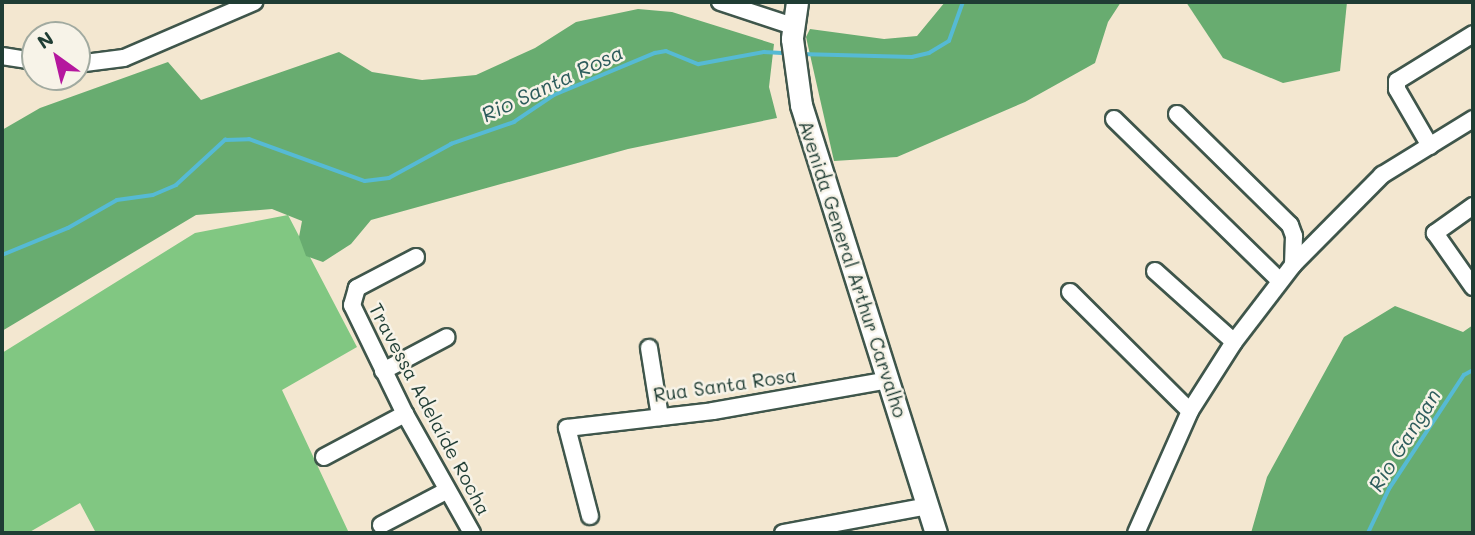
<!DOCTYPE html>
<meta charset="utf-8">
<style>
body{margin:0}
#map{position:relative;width:1475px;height:535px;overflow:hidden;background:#f3e7d0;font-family:Mali,sans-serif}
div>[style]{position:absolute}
.green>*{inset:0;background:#81c782}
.forest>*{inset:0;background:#68ac70}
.stream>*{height:3.5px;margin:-1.75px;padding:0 1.75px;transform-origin:1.75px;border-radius:1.75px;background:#56bad4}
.roads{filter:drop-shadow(2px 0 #3f564b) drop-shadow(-2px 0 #3f564b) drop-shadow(0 2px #3f564b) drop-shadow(0 -2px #3f564b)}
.minor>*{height:16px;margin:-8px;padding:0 8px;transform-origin:8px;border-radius:8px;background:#fff}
.major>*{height:21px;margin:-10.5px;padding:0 10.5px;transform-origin:10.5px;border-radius:10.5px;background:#fff}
span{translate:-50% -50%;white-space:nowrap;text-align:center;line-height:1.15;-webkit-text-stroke:5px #f7f3e8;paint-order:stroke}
.street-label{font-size:19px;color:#1f3d34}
.water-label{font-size:21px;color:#2d5c5c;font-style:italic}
.frame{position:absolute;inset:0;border:4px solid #1f3d34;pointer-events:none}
.north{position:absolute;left:21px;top:21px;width:70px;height:70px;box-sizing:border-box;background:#f7f3e8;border:2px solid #a1aaa0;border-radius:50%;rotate:326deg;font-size:19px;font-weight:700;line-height:28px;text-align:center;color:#1f3d34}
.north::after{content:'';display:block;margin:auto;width:24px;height:32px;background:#b5179e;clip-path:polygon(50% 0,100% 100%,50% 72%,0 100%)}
</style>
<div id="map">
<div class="green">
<div style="clip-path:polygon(288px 215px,357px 347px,282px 390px,349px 533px,96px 533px,80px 503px,28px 533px,2px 533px,2px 353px,195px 233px)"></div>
</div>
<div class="forest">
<div style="clip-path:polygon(945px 2px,1121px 2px,1108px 22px,1095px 63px,1025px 102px,897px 157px,834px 161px,806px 37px,810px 29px,884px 39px,917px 36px)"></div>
<div style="clip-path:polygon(1186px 2px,1347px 2px,1340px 71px,1283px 83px,1223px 58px)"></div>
<div style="clip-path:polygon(638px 9px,672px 12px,774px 44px,769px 87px,777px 118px,628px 149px,371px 220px,351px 244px,323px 262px,306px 256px,299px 237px,302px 221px,272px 209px,196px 215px,2px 331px,2px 130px,40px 108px,168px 62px,201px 100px,339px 52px,372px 72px,422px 80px,476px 75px,535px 48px,576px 22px)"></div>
<div style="clip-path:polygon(1395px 306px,1463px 332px,1473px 325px,1473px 533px,1251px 533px,1267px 477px,1344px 337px)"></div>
</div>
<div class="stream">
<div style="left:800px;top:54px;width:112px;rotate:1.5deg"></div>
<div style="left:912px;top:57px;width:17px;rotate:-13deg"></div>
<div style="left:929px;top:53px;width:23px;rotate:-31deg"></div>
<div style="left:949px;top:41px;width:41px;rotate:-70.3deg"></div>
<div style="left:2px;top:255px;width:71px;rotate:-22.2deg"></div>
<div style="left:68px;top:228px;width:56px;rotate:-29.7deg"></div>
<div style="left:117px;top:200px;width:36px;rotate:-8deg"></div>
<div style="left:153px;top:195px;width:25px;rotate:-23deg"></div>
<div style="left:176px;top:185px;width:67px;rotate:-42.6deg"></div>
<div style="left:225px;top:140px;width:24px;rotate:-2deg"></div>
<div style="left:249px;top:139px;width:123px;rotate:19.9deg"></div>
<div style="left:365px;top:181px;width:24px;rotate:-7deg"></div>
<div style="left:389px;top:178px;width:71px;rotate:-28.7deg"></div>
<div style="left:451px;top:144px;width:67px;rotate:-19.2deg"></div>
<div style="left:514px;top:122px;width:48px;rotate:-34deg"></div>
<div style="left:554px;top:95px;width:109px;rotate:-22.6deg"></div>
<div style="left:655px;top:53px;width:11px;rotate:-10deg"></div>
<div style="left:666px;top:51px;width:35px;rotate:22deg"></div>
<div style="left:699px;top:64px;width:66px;rotate:-10.5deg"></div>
<div style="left:764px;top:52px;width:22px;rotate:3deg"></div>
<div style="left:1368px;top:533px;width:49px;rotate:-64.5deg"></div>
<div style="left:1389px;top:489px;width:136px;rotate:-56.7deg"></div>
<div style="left:1464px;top:375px;width:10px;rotate:-29deg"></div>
</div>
<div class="roads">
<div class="minor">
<div style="left:720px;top:2px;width:77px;rotate:18.2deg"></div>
<div style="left:2px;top:56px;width:33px;rotate:9deg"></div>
<div style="left:77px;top:64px;width:47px;rotate:-7.3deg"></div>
<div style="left:124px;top:58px;width:142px;rotate:-23.3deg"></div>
<div style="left:1177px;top:114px;width:158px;rotate:44.5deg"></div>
<div style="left:1290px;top:225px;width:12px;rotate:70deg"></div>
<div style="left:1294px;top:236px;width:29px;rotate:92deg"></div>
<div style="left:1114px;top:119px;width:232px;rotate:44.3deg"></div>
<div style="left:1430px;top:146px;width:66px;rotate:-120.1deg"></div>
<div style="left:1397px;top:89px;width:8px;rotate:-90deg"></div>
<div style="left:1397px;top:81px;width:89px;rotate:-31.7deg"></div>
<div style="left:1473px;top:206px;width:47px;rotate:144.6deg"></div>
<div style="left:1435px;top:233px;width:66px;rotate:54.9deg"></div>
<div style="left:416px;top:257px;width:67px;rotate:152.3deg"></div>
<div style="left:357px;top:288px;width:18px;rotate:106deg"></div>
<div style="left:352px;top:305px;width:121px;rotate:64.1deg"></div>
<div style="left:405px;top:414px;width:137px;rotate:60.6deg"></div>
<div style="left:1155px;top:271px;width:106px;rotate:41.9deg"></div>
<div style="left:1070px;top:292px;width:169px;rotate:44.8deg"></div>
<div style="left:649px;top:348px;width:70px;rotate:80.9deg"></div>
<div style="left:383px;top:371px;width:72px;rotate:-28deg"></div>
<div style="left:324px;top:457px;width:92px;rotate:-28deg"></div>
<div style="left:590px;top:516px;width:91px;rotate:-104.6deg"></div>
<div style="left:567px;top:428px;width:147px;rotate:-6.6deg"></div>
<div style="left:713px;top:411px;width:178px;rotate:-10deg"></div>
<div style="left:381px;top:525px;width:73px;rotate:-27.6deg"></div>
<div style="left:783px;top:533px;width:147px;rotate:-10.5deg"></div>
<div style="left:1136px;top:533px;width:133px;rotate:-66.1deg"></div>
<div style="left:1190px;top:411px;width:82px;rotate:-57.5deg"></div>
<div style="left:1234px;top:342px;width:97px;rotate:-52.5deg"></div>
<div style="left:1293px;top:265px;width:127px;rotate:-45.3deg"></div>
<div style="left:1382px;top:175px;width:107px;rotate:-31.6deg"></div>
</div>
<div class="major">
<div style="left:797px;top:2px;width:37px;rotate:98deg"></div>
<div style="left:792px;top:39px;width:67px;rotate:82.2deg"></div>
<div style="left:801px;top:105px;width:449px;rotate:72.5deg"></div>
</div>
</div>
<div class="street-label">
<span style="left:853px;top:269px;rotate:72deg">Avenida General Arthur Carvalho</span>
<span style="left:725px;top:385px;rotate:-8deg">Rua Santa Rosa</span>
<span style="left:430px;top:409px;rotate:62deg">Travessa Adelaíde Rocha</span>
</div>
<div class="water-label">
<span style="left:552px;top:83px;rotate:-25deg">Rio Santa Rosa</span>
<span style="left:1404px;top:440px;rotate:-58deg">Rio Gangan</span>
</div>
<div class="frame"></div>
<div class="north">N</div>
</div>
